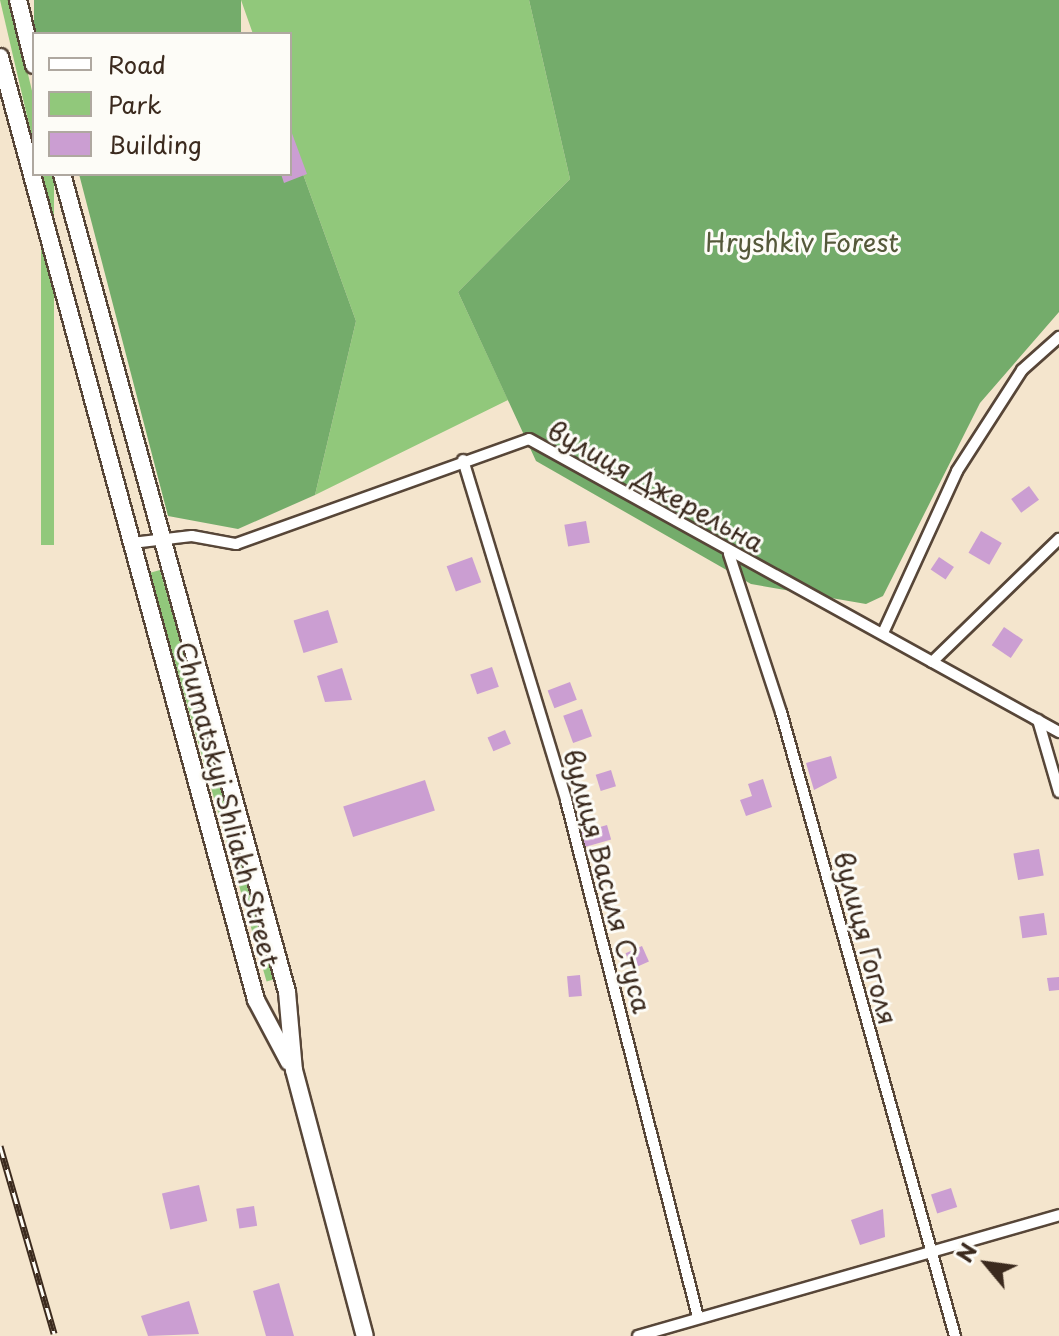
<!DOCTYPE html>
<meta charset="utf-8">
<style>
body{margin:0}
#map{position:relative;width:1059px;height:1336px;overflow:hidden;background:#f4e5cd;font-family:"Playpen Sans",sans-serif}
div>[style]{position:absolute}
.green>*{inset:0;background:#91c87b;transform-origin:0 0}
.forest>*{inset:0;background:#74ac6b;transform-origin:0 0}
.building>*{inset:0;background:#cb9ed2;transform-origin:0 0}
.roads{filter:drop-shadow(2px 0 #574638) drop-shadow(-2px 0 #574638) drop-shadow(0 2px #574638) drop-shadow(0 -2px #574638)}
.minor>*{height:10px;margin:-5px;padding:0 5px;transform-origin:5px;border-radius:5px;background:#fff}
.primary>*{height:16px;margin:-8px;padding:0 8px;transform-origin:8px;border-radius:8px;background:#fff}
.rail>*{height:7px;margin-top:-3.5px;transform-origin:0;background:repeating-linear-gradient(90deg,#fdfcf7 0 12px,#3b2a1e 0 24px);box-sizing:border-box;border-block:2px solid #3b2a1e}
span{translate:-50% -50%;white-space:nowrap;text-align:center;line-height:1.15;-webkit-text-stroke:6px #fdfcf7;paint-order:stroke}
.park-label{font-size:26px;color:#55593a}
.street-label{font-size:26px;color:#3b2a1e}
.legend{position:absolute;left:32px;top:32px;width:260px;height:144px;box-sizing:border-box;background:#fdfcf7;border:2px solid #afa8a0;margin:0;padding:10px 14px;list-style:none;font-size:24px;color:#3b2a1e}
.legend li{display:flex;align-items:center;gap:16px;height:40px}
.legend b{width:40px;border:2px solid #afa8a0}
.north{position:absolute;left:947px;top:1224px;width:80px;height:80px;-webkit-text-stroke:6px #fdfcf7;paint-order:stroke;rotate:299deg;font-size:22px;font-weight:700;line-height:32px;text-align:center;color:#3b2a1e}
.north::after{content:'';display:block;margin:auto;width:28px;height:36px;background:#3b2a1e;clip-path:polygon(50% 0,100% 100%,50% 72%,0 100%)}
</style>
<div id="map">
<div class="green">
<div style="clip-path:polygon(0 0,10px 0,34px 99px,34px 146px)"></div>
<div style="clip-path:polygon(241px 0,529px 0,570px 179px,458px 292px,508px 400px,315px 495px,356px 321px,290px 138px,290px 34px,253px 34px)"></div>
<div style="left:41px;top:174px;width:13px;height:371px"></div>
<div style="left:160px;top:570px;width:425px;height:11px;rotate:74deg"></div>
</div>
<div class="forest">
<div style="left:34px;top:0;width:207px;height:35px"></div>
<div style="clip-path:polygon(529px 0,1059px 0,1059px 312px,980px 403px,883px 596px,866px 604px,751px 584px,536px 461px,458px 292px,570px 179px)"></div>
<div style="clip-path:polygon(290px 138px,356px 321px,315px 495px,238px 529px,168px 516px,79px 174px,290px 174px)"></div>
</div>
<div class="building">
<div style="clip-path:polygon(290px 128px,307px 174px,284px 183px,281px 174px,290px 174px)"></div>
<div style="left:1029px;top:486px;width:17px;height:22px;rotate:54deg"></div>
<div style="left:586px;top:521px;width:22px;height:22px;rotate:80deg"></div>
<div style="left:981px;top:531px;width:24px;height:25px;rotate:30deg"></div>
<div style="left:472px;top:557px;width:27px;height:27px;rotate:70deg"></div>
<div style="left:939px;top:557px;width:18px;height:15px;rotate:34deg"></div>
<div style="left:328px;top:610px;width:34px;height:36px;rotate:73deg"></div>
<div style="left:1004px;top:627px;width:23px;height:22px;rotate:34deg"></div>
<div style="left:492px;top:667px;width:21px;height:23px;rotate:71deg"></div>
<div style="clip-path:polygon(342px 668px,352px 700px,325px 702px,317px 676px)"></div>
<div style="left:570px;top:682px;width:19px;height:24px;rotate:69deg"></div>
<div style="left:582px;top:709px;width:29px;height:20px;rotate:70deg"></div>
<div style="left:505px;top:730px;width:15px;height:19px;rotate:67deg"></div>
<div style="clip-path:polygon(831px 756px,837px 778px,814px 790px,806px 763px)"></div>
<div style="left:611px;top:770px;width:17px;height:16px;rotate:73deg"></div>
<div style="clip-path:polygon(763px 779px,772px 807px,746px 816px,740px 800px,752px 796px,748px 784px)"></div>
<div style="left:425px;top:780px;width:32px;height:86px;rotate:72deg"></div>
<div style="left:607px;top:825px;width:15px;height:28px;rotate:74deg"></div>
<div style="left:1039px;top:849px;width:27px;height:26px;rotate:80deg"></div>
<div style="left:1044px;top:913px;width:22px;height:25px;rotate:82deg"></div>
<div style="left:642px;top:946px;width:17px;height:18px;rotate:66deg"></div>
<div style="left:580px;top:975px;width:21px;height:13px;rotate:85deg"></div>
<div style="clip-path:polygon(1059px 977px,1059px 990px,1049px 991px,1047px 978px)"></div>
<div style="left:199px;top:1185px;width:37px;height:38px;rotate:77deg"></div>
<div style="left:951px;top:1188px;width:20px;height:21px;rotate:72deg"></div>
<div style="left:254px;top:1206px;width:20px;height:18px;rotate:81deg"></div>
<div style="clip-path:polygon(883px 1209px,885px 1237px,860px 1245px,851px 1220px)"></div>
<div style="clip-path:polygon(279px 1283px,294px 1336px,266px 1336px,253px 1291px)"></div>
<div style="clip-path:polygon(189px 1301px,199px 1334px,148px 1336px,141px 1316px)"></div>
</div>
<div class="roads">
<div class="minor">
<div style="left:463px;top:460px;width:355px;rotate:73.1deg"></div>
<div style="left:566px;top:800px;width:534px;rotate:75.68deg"></div>
<div style="left:132px;top:543px;width:60px;rotate:-6.7deg"></div>
<div style="left:192px;top:536px;width:45px;rotate:10.3deg"></div>
<div style="left:236px;top:544px;width:311px;rotate:-19.7deg"></div>
<div style="left:529px;top:439px;width:606px;rotate:28.94deg"></div>
<div style="left:729px;top:554px;width:166px;rotate:71.8deg"></div>
<div style="left:781px;top:712px;width:648px;rotate:74.42deg"></div>
<div style="left:883px;top:633px;width:178px;rotate:-65.4deg"></div>
<div style="left:957px;top:471px;width:120px;rotate:-57.2deg"></div>
<div style="left:1022px;top:370px;width:50px;rotate:-41.7deg"></div>
<div style="left:932px;top:662px;width:177px;rotate:-44.1deg"></div>
<div style="left:1038px;top:720px;width:75px;rotate:73.7deg"></div>
<div style="left:638px;top:1336px;width:438px;rotate:-16deg"></div>
</div>
<div class="primary">
<div style="left:18px;top:0;width:67px;rotate:76.2deg"></div>
<div style="left:0;top:57px;width:977px;rotate:74.81deg"></div>
<div style="left:256px;top:1000px;width:70px;rotate:62deg"></div>
<div style="left:62px;top:174px;width:848px;rotate:74.62deg"></div>
<div style="left:287px;top:992px;width:78px;rotate:84.9deg"></div>
<div style="left:294px;top:1070px;width:275px;rotate:75.1deg"></div>
</div>
</div>
<div class="rail">
<div style="left:0;top:1146px;width:195px;rotate:73.9deg"></div>
</div>
<div class="park-label">
<span style="left:802px;top:242px">Hryshkiv Forest</span>
</div>
<div class="street-label">
<span style="left:656px;top:486px;rotate:29deg">вулиця Джерельна</span>
<span style="left:228px;top:804px;rotate:75deg">Chumatskyi Shliakh Street</span>
<span style="left:608px;top:881px;rotate:75deg">вулиця Василя Стуса</span>
<span style="left:866px;top:938px;rotate:75deg">вулиця Гоголя</span>
</div>
<ul class="legend">
<li><b style="height:10px;background:#fff"></b>Road</li>
<li><b style="height:22px;background:#91c87b"></b>Park</li>
<li><b style="height:22px;background:#cb9ed2"></b>Building</li>
</ul>
<div class="north">N</div>
</div>
